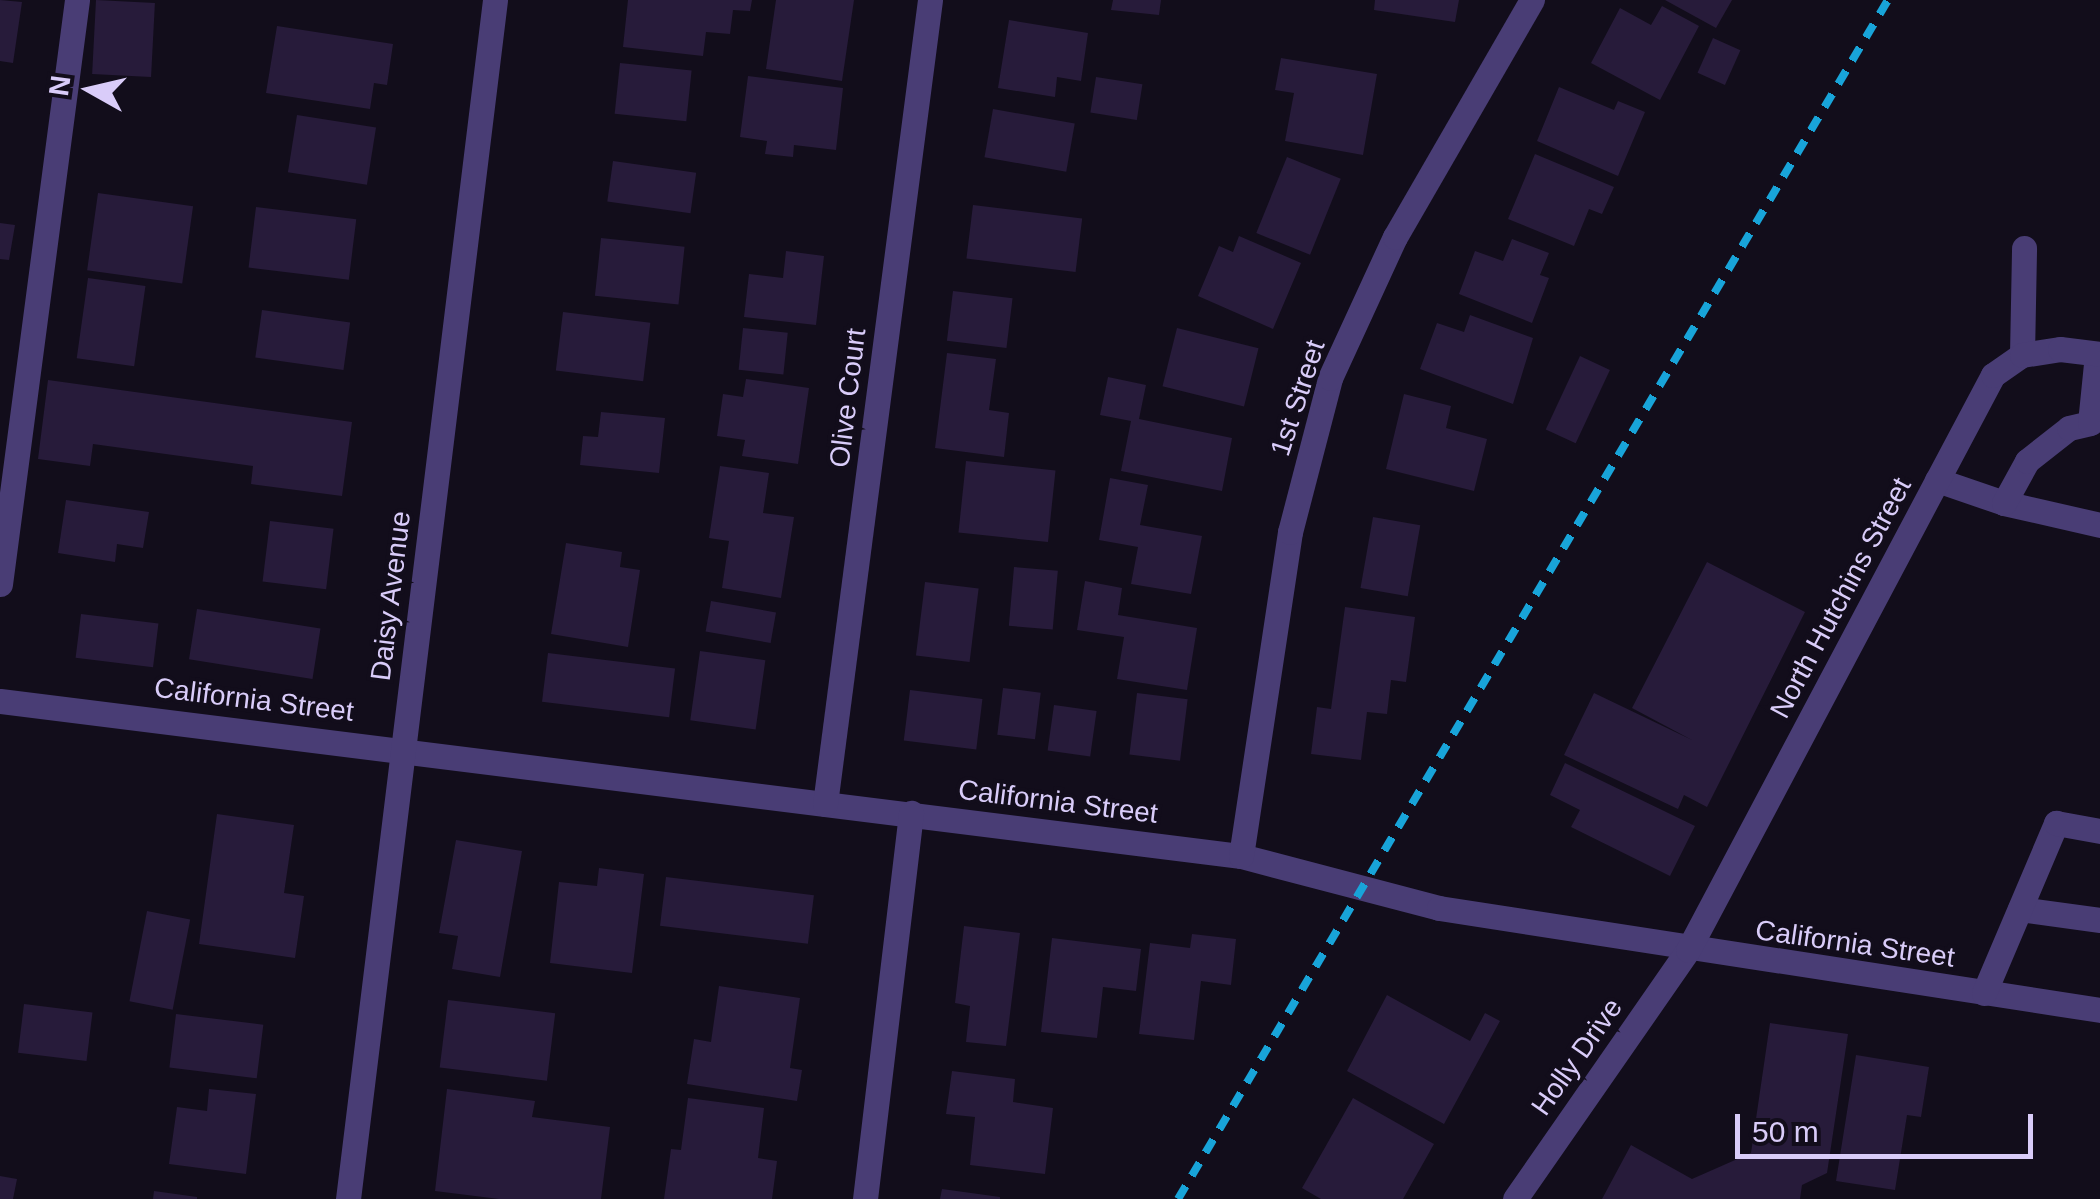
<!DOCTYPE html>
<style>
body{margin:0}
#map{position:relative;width:2100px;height:1199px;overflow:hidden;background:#120d1b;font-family:Helvetica,sans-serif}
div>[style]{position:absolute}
.building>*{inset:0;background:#271b3a;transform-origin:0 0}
.minor>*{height:25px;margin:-12.5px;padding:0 12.5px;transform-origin:12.5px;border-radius:12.5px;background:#493d75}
.rail>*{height:8px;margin-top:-4px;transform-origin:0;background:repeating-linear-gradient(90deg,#18a4d9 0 15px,transparent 0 27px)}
span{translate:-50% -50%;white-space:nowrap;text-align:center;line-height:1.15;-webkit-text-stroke:8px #120d1b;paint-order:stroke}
.street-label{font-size:28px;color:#d9ccf9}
.north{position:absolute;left:40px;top:40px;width:100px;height:100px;-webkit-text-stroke:8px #120d1b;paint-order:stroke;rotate:278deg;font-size:28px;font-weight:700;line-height:40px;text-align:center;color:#d9ccf9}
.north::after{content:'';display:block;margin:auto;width:35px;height:45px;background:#d9ccf9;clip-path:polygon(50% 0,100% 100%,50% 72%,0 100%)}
.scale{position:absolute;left:1735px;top:1114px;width:298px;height:45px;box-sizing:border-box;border:5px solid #d9ccf9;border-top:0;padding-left:12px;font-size:30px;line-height:35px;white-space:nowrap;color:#d9ccf9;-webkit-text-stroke:8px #120d1b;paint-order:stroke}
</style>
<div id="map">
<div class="building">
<div style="clip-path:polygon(0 0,22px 2px,13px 63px,0 61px)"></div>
<div style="left:96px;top:0;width:59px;height:74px;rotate:3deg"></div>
<div style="clip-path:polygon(628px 0,752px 0,750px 11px,733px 10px,730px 34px,706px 32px,703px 56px,623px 47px)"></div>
<div style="clip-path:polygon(776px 0,854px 0,842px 81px,766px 69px)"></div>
<div style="clip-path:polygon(1113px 0,1161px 0,1159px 15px,1111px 10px)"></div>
<div style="clip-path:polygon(1375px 0,1459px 0,1455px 22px,1374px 10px)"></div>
<div style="clip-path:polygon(1665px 0,1732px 0,1716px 28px)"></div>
<div style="clip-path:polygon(1662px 6px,1699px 26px,1660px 100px,1591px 63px,1620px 8px,1651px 25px)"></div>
<div style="clip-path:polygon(1009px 20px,1088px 33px,1081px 81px,1057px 77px,1055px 97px,998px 88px)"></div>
<div style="clip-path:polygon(277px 26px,393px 44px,387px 85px,374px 83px,370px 109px,266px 93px)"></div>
<div style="left:1713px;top:38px;width:30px;height:38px;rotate:24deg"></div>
<div style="clip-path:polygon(1281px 58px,1377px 74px,1363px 155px,1285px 141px,1294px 93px,1275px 90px)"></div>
<div style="left:620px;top:63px;width:72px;height:51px;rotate:6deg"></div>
<div style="clip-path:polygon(748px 76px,843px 88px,836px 150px,794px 145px,793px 157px,765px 154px,767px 141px,740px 137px)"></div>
<div style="left:1096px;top:77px;width:47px;height:36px;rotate:9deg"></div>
<div style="clip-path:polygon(1559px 87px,1614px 110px,1618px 101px,1645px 112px,1618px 176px,1537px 141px)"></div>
<div style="left:993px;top:109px;width:83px;height:49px;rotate:10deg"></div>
<div style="left:297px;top:115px;width:80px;height:58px;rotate:9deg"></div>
<div style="clip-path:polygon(1535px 154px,1614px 187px,1602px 214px,1589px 209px,1574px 246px,1508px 219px)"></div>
<div style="left:1287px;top:157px;width:58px;height:82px;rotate:22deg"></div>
<div style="left:613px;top:161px;width:84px;height:41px;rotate:8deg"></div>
<div style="left:98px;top:193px;width:96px;height:78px;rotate:8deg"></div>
<div style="left:973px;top:205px;width:110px;height:54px;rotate:7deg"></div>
<div style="left:256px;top:207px;width:101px;height:61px;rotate:7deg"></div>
<div style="clip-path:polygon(0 223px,15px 225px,9px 260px,0 259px)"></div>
<div style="clip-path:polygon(1239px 236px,1301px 263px,1273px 329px,1198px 296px,1219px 246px,1233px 252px)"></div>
<div style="left:601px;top:238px;width:84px;height:58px;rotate:6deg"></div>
<div style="clip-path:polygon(1512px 239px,1549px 253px,1540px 275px,1549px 278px,1532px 323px,1459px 294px,1475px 251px,1503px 261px)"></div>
<div style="clip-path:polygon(786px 251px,824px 256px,816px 325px,744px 317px,749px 274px,783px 278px)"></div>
<div style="left:88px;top:278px;width:58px;height:81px;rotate:8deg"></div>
<div style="left:953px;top:291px;width:60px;height:50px;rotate:7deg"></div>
<div style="left:262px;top:310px;width:89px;height:48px;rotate:8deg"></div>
<div style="left:563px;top:312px;width:88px;height:59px;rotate:7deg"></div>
<div style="clip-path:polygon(1470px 315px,1533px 338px,1513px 404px,1420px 369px,1437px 323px,1464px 332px)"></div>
<div style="left:743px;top:328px;width:45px;height:42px;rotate:6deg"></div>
<div style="left:1177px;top:328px;width:84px;height:60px;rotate:14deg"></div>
<div style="clip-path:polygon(947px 353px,996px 359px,989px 410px,1009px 413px,1004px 457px,935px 448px)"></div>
<div style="left:1580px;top:356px;width:33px;height:81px;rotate:25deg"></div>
<div style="clip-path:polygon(1108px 377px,1146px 385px,1139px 419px,1232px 438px,1222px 491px,1121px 471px,1131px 421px,1100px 415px)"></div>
<div style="clip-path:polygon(746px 379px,809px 388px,798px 464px,742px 456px,745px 440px,717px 436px,723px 394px,743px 397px)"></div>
<div style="clip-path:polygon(48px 380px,352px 422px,342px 496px,251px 484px,253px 466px,93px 444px,90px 466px,38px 459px)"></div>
<div style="clip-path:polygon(1404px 394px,1451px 406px,1446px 428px,1487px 439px,1474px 491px,1386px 469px)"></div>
<div style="clip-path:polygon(601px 412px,665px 418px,659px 473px,580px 465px,583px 436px,598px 437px)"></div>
<div style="left:966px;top:461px;width:90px;height:72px;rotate:6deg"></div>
<div style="clip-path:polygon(720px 466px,769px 473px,763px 513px,794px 517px,781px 598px,722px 588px,729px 541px,709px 538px)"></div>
<div style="clip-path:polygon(1110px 478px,1148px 485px,1140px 525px,1202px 536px,1191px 594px,1131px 584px,1138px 547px,1099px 540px)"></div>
<div style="clip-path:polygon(66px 500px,149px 512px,143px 548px,117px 544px,115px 562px,58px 553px)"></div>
<div style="left:1373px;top:517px;width:48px;height:72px;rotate:10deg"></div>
<div style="left:270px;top:521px;width:64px;height:61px;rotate:7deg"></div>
<div style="clip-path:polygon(566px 543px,622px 552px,620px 567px,640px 570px,628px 647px,551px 634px)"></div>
<div style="clip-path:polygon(1707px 562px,1805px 612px,1707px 807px,1684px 795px,1678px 809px,1564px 755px,1594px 693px,1692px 740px,1632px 708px)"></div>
<div style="left:1014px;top:567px;width:44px;height:59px;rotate:5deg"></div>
<div style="clip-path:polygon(1085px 581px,1122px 588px,1118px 615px,1197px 628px,1187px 690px,1117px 679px,1124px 637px,1077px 630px)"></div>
<div style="left:925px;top:582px;width:54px;height:74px;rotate:7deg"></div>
<div style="left:711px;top:601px;width:66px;height:31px;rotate:10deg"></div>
<div style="clip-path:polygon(1345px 607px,1415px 617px,1406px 682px,1391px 680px,1387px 714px,1367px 712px,1361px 760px,1311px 754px,1317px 707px,1331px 709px)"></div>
<div style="left:197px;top:609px;width:125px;height:51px;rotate:9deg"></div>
<div style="left:81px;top:614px;width:78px;height:44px;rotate:7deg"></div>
<div style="left:700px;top:651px;width:66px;height:70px;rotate:8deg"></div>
<div style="left:548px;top:653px;width:128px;height:49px;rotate:7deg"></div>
<div style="left:1003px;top:688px;width:38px;height:47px;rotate:7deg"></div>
<div style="left:910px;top:690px;width:73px;height:51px;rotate:7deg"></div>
<div style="left:1137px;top:693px;width:51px;height:62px;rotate:7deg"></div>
<div style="left:1054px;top:705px;width:43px;height:46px;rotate:8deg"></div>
<div style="clip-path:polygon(1565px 763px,1695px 826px,1670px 876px,1571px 827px,1580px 810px,1550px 795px)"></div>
<div style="clip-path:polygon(217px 814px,294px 825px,284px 893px,304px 896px,295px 958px,199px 944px)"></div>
<div style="clip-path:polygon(456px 840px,522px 851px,500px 977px,452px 969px,458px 936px,439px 933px)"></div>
<div style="clip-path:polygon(599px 868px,644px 874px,632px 973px,550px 963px,559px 882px,597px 886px)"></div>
<div style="left:666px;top:877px;width:149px;height:49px;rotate:7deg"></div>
<div style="left:147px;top:911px;width:44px;height:92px;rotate:11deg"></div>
<div style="clip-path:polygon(964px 926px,1020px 933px,1006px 1046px,966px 1042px,970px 1006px,955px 1003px)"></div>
<div style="clip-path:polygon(1192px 934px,1236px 939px,1231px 985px,1201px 981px,1194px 1040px,1139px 1034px,1150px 943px,1190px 948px)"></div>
<div style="clip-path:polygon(1052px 938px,1141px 949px,1136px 991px,1103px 987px,1097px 1038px,1041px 1032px)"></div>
<div style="clip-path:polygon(719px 986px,800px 998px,790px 1068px,802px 1070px,797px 1101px,687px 1084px,694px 1039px,711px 1042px)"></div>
<div style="clip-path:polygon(1387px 995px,1470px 1041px,1485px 1013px,1500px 1021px,1444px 1124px,1347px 1071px)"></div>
<div style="left:448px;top:1000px;width:108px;height:68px;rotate:7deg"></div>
<div style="left:24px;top:1004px;width:69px;height:49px;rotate:7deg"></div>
<div style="left:176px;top:1014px;width:88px;height:54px;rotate:7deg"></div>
<div style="clip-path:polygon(1770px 1023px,1848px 1034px,1827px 1173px,1802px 1185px,1800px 1199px,1602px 1199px,1631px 1145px,1692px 1179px,1751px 1153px)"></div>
<div style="clip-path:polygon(1856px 1055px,1929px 1067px,1921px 1117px,1907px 1115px,1895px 1190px,1836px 1181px)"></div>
<div style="clip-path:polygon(952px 1071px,1015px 1079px,1013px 1102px,1053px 1108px,1045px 1174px,970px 1165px,975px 1117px,946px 1114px)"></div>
<div style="clip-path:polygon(209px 1089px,256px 1094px,246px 1174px,169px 1164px,177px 1107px,207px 1111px)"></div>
<div style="clip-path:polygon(447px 1089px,535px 1101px,532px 1117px,610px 1127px,601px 1199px,499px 1199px,435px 1191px)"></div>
<div style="clip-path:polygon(688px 1098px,764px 1108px,758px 1158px,777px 1161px,772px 1199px,664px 1199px,671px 1149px,681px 1150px)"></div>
<div style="clip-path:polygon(1353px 1098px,1434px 1144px,1403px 1199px,1321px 1199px,1302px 1188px)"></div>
<div style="clip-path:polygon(0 1176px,17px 1179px,13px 1199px,0 1199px)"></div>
<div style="clip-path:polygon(942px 1189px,1000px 1197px,1000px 1199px,940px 1199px)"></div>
<div style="clip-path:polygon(154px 1191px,197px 1197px,197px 1199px,153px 1199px)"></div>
</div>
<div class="minor">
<div style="left:2022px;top:355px;width:107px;rotate:-88.9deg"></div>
<div style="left:1937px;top:480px;width:71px;rotate:18.9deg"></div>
<div style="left:2004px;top:503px;width:98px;rotate:12.9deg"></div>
<div style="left:2004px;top:503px;width:48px;rotate:-61.3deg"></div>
<div style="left:2027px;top:461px;width:53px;rotate:-38.2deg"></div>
<div style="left:2069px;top:428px;width:22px;rotate:-13deg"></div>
<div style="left:2090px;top:423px;width:69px;rotate:-84.2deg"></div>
<div style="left:0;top:584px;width:589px;rotate:-82.49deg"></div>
<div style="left:0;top:701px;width:1251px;rotate:7.12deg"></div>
<div style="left:1241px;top:856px;width:205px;rotate:14.7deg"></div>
<div style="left:1439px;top:908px;width:669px;rotate:8.77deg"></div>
<div style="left:825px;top:804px;width:811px;rotate:-82.56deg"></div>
<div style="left:1241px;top:856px;width:328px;rotate:-81.4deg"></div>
<div style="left:1290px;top:532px;width:159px;rotate:-75.4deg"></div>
<div style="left:1330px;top:378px;width:155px;rotate:-65.3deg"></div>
<div style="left:1395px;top:237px;width:274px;rotate:-60deg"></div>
<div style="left:2020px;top:909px;width:81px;rotate:7.8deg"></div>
<div style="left:1984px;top:993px;width:185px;rotate:-67deg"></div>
<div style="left:2056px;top:823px;width:45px;rotate:10.3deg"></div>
<div style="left:348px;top:1199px;width:1208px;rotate:-83.01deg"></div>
<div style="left:865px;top:1199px;width:389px;rotate:-83.2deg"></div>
<div style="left:1515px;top:1199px;width:303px;rotate:-55.2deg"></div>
<div style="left:1688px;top:950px;width:651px;rotate:-62.06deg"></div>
<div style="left:1993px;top:375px;width:35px;rotate:-35deg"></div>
<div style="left:2022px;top:355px;width:38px;rotate:-9deg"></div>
<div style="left:2060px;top:349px;width:40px;rotate:7.1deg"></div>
</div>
<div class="rail">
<div style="left:1178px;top:1199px;width:1393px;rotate:-59.37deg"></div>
</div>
<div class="street-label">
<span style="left:848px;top:398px;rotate:-83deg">Olive Court</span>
<span style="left:1298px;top:398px;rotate:-72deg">1st Street</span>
<span style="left:391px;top:596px;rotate:-83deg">Daisy Avenue</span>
<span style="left:1841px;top:598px;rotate:-62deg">North Hutchins Street</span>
<span style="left:254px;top:700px;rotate:7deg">California Street</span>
<span style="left:1058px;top:802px;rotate:7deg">California Street</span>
<span style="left:1855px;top:944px;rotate:8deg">California Street</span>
<span style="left:1577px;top:1057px;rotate:-55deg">Holly Drive</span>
</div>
<div class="north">N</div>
<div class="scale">50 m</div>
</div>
